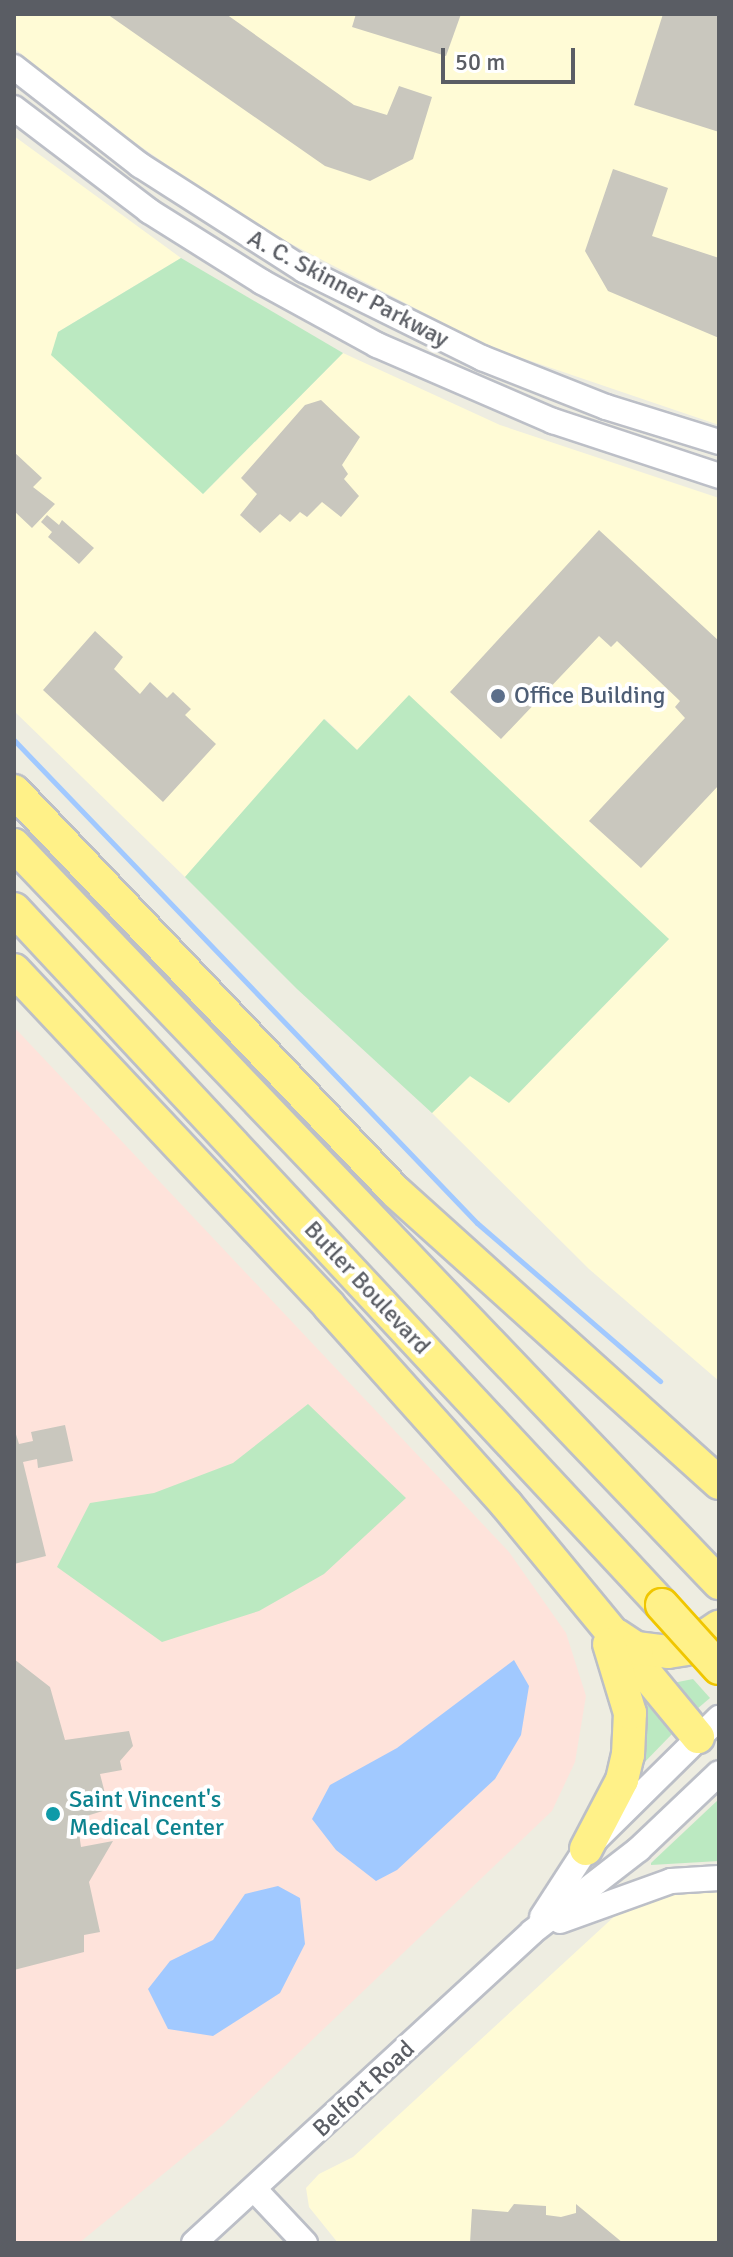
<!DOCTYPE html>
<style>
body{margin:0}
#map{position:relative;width:733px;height:2257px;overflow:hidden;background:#eeede1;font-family:Signika,sans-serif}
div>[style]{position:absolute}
.commercial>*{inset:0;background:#fffbd6}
.medical>*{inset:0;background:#fee3db}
.green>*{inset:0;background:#bbe9c1}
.water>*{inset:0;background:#a1c9ff}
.stream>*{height:5px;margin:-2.5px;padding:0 2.5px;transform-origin:2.5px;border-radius:2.5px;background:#a1c9ff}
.building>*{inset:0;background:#c9c7be}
.roads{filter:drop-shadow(2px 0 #bcbfc7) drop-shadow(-2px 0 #bcbfc7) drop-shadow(0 2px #bcbfc7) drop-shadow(0 -2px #bcbfc7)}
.secondary>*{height:24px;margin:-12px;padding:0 12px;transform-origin:12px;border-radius:12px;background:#fff}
.highway>*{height:32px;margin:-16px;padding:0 16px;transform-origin:16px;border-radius:16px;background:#fff188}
.bridges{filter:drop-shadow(2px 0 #f0c600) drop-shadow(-2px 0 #f0c600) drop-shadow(0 2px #f0c600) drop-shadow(0 -2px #f0c600)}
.highway-bridge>*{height:32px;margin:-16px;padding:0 16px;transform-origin:16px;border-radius:16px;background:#fff188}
.dots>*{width:22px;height:22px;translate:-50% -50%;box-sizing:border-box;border:4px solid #fff;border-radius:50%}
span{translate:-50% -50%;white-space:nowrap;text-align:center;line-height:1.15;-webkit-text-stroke:8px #fff;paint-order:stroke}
.street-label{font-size:24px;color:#5a5d64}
.service-label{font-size:24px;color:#4e5e75}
.left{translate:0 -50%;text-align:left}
.culture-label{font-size:24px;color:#0d838f}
.frame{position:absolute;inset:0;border:16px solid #5a5d64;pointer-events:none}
.scale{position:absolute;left:441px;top:48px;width:134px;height:36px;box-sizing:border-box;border:4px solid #5a5d64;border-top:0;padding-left:10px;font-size:24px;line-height:28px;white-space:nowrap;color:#5a5d64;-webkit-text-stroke:6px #fff;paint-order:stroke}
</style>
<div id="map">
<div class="commercial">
<div style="clip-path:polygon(14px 14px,719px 14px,719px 425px,490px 347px,249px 222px,84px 107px,14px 48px)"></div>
<div style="clip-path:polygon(14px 136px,181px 258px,58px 332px,203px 494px,343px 353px,500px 425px,719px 498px,719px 1381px,589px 1269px,432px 1113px,470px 1076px,510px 1102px,669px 939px,357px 750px,325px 719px,185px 877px,14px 711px)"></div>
<div style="clip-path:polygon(691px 1888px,719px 1889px,719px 2243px,338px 2243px,309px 2207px,306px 2188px,319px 2174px,353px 2157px,617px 1914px,651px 1896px)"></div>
</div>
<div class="medical">
<div style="clip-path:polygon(14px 1027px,509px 1552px,566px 1633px,586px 1696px,575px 1762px,552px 1811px,223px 2125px,79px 2243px,14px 2243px)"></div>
</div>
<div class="green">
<div style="clip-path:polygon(181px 258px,343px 353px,203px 494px,51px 355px,58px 332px)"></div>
<div style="clip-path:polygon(409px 695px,669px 939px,509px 1103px,470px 1076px,432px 1113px,297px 989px,185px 877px,324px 719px,357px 750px)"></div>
<div style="clip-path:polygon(308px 1404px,406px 1498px,324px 1574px,259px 1611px,162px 1642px,57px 1567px,90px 1503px,154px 1493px,233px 1463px)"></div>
<div style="clip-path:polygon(693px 1679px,710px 1698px,697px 1709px,673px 1683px)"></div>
<div style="clip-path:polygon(641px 1698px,673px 1733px,637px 1770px)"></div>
<div style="clip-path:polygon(719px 1799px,719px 1861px,651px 1865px,651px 1863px)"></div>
</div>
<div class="water">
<div style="clip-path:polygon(514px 1660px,529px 1686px,521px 1735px,495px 1779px,397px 1870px,376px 1881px,336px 1850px,312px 1819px,330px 1785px,397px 1748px)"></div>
<div style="clip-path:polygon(278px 1886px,300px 1898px,305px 1944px,280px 1993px,213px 2036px,168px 2029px,148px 1989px,170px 1961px,213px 1940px,245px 1894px)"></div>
</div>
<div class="stream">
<div style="left:14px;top:740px;width:669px;rotate:46.21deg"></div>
<div style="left:477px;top:1223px;width:242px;rotate:40.8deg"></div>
</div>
<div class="building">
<div style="clip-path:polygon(107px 14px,226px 14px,354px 105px,387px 115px,399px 86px,432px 97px,413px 159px,370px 181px,325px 166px)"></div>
<div style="clip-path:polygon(356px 14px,461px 14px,446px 56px,352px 27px)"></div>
<div style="clip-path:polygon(663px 14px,719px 14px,719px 132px,634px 105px)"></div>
<div style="clip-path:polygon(613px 169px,668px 188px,652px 236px,719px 258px,719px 338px,608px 291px,585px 251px)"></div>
<div style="clip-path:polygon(321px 400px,360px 437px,342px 465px,348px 474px,344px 479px,359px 496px,341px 517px,322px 502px,307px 517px,300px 512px,290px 522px,280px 514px,260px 533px,240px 515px,257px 494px,241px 478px,305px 405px)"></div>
<div style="clip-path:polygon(14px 452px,42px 478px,33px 487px,55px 504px,32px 528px,14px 511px)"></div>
<div style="clip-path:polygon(47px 515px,59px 525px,62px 520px,94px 548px,79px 564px,48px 537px,52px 532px,41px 522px)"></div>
<div style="clip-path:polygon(599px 530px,719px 641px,719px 785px,641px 868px,589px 821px,685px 718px,675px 707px,680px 701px,617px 641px,611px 647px,599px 636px,501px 739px,450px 692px)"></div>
<div style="clip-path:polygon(95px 631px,123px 657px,114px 669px,140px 694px,150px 682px,167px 698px,173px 692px,191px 709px,185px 715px,216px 744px,163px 802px,43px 690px)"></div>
<div style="clip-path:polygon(65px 1425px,73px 1461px,38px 1468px,37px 1459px,23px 1462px,46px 1556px,14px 1564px,14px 1428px,19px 1444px,33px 1441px,31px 1432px)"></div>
<div style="clip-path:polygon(14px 1659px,50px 1687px,65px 1740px,129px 1731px,133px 1746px,120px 1761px,122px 1770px,100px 1774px,109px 1809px,77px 1819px,81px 1847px,113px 1841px,89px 1882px,100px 1932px,84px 1935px,84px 1952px,14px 1970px)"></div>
<div style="clip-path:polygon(514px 2204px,546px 2206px,546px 2215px,561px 2217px,576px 2213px,576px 2204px,623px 2243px,470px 2243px,472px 2209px,508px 2212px)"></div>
</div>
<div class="roads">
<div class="secondary">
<div style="left:14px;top:67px;width:160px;rotate:37.9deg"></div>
<div style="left:140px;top:165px;width:195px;rotate:32.6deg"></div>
<div style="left:304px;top:270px;width:199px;rotate:26.3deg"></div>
<div style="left:482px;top:358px;width:133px;rotate:21.6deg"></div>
<div style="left:606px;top:407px;width:118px;rotate:17.2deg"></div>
<div style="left:14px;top:108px;width:170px;rotate:37.3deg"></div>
<div style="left:149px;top:211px;width:133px;rotate:32.1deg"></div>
<div style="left:262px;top:282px;width:131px;rotate:28.7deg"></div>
<div style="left:377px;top:345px;width:192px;rotate:23.4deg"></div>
<div style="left:553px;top:421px;width:175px;rotate:18.3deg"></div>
<div style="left:542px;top:1917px;width:81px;rotate:-57.1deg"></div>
<div style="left:586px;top:1849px;width:187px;rotate:-44.6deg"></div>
<div style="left:560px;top:1921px;width:118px;rotate:-19.8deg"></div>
<div style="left:671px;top:1881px;width:48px;rotate:-3.6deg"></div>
<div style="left:255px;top:2190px;width:73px;rotate:46.7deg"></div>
<div style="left:194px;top:2243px;width:459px;rotate:-42.6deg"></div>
<div style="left:532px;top:1932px;width:135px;rotate:-37.8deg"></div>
<div style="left:639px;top:1849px;width:110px;rotate:-43.5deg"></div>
</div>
<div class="highway">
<div style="left:14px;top:791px;width:554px;rotate:46.39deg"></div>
<div style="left:396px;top:1192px;width:435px;rotate:42deg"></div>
<div style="left:14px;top:845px;width:1021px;rotate:46.31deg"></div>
<div style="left:14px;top:909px;width:951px;rotate:47.05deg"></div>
<div style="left:14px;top:970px;width:461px;rotate:46.8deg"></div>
<div style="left:329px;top:1306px;width:266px;rotate:48.2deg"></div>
<div style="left:506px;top:1504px;width:302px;rotate:50.5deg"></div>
<div style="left:616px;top:1635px;width:24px;rotate:33deg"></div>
<div style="left:636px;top:1648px;width:32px;rotate:7deg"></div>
<div style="left:668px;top:1652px;width:18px;rotate:-9deg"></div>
<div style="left:686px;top:1649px;width:40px;rotate:-34deg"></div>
<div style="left:586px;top:1849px;width:78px;rotate:-62.4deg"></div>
<div style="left:622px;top:1780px;width:26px;rotate:-77deg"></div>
<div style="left:628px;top:1755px;width:42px;rotate:-87.3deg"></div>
<div style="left:630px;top:1713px;width:72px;rotate:-106.9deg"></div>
</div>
</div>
<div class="bridges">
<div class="highway-bridge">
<div style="left:662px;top:1605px;width:85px;rotate:47.9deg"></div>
</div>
</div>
<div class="dots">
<div style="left:498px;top:696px;background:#5c6f8a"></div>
<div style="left:53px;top:1814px;background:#0f9aa8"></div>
</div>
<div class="street-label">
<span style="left:348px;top:289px;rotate:28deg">A. C. Skinner Parkway</span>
<span style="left:367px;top:1288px;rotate:47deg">Butler Boulevard</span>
<span style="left:364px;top:2089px;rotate:-43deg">Belfort Road</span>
</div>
<div class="service-label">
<span class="left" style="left:514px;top:696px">Office Building</span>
</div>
<div class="culture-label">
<span class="left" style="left:69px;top:1814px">Saint Vincent's<br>Medical Center</span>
</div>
<div class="frame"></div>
<div class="scale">50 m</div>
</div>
